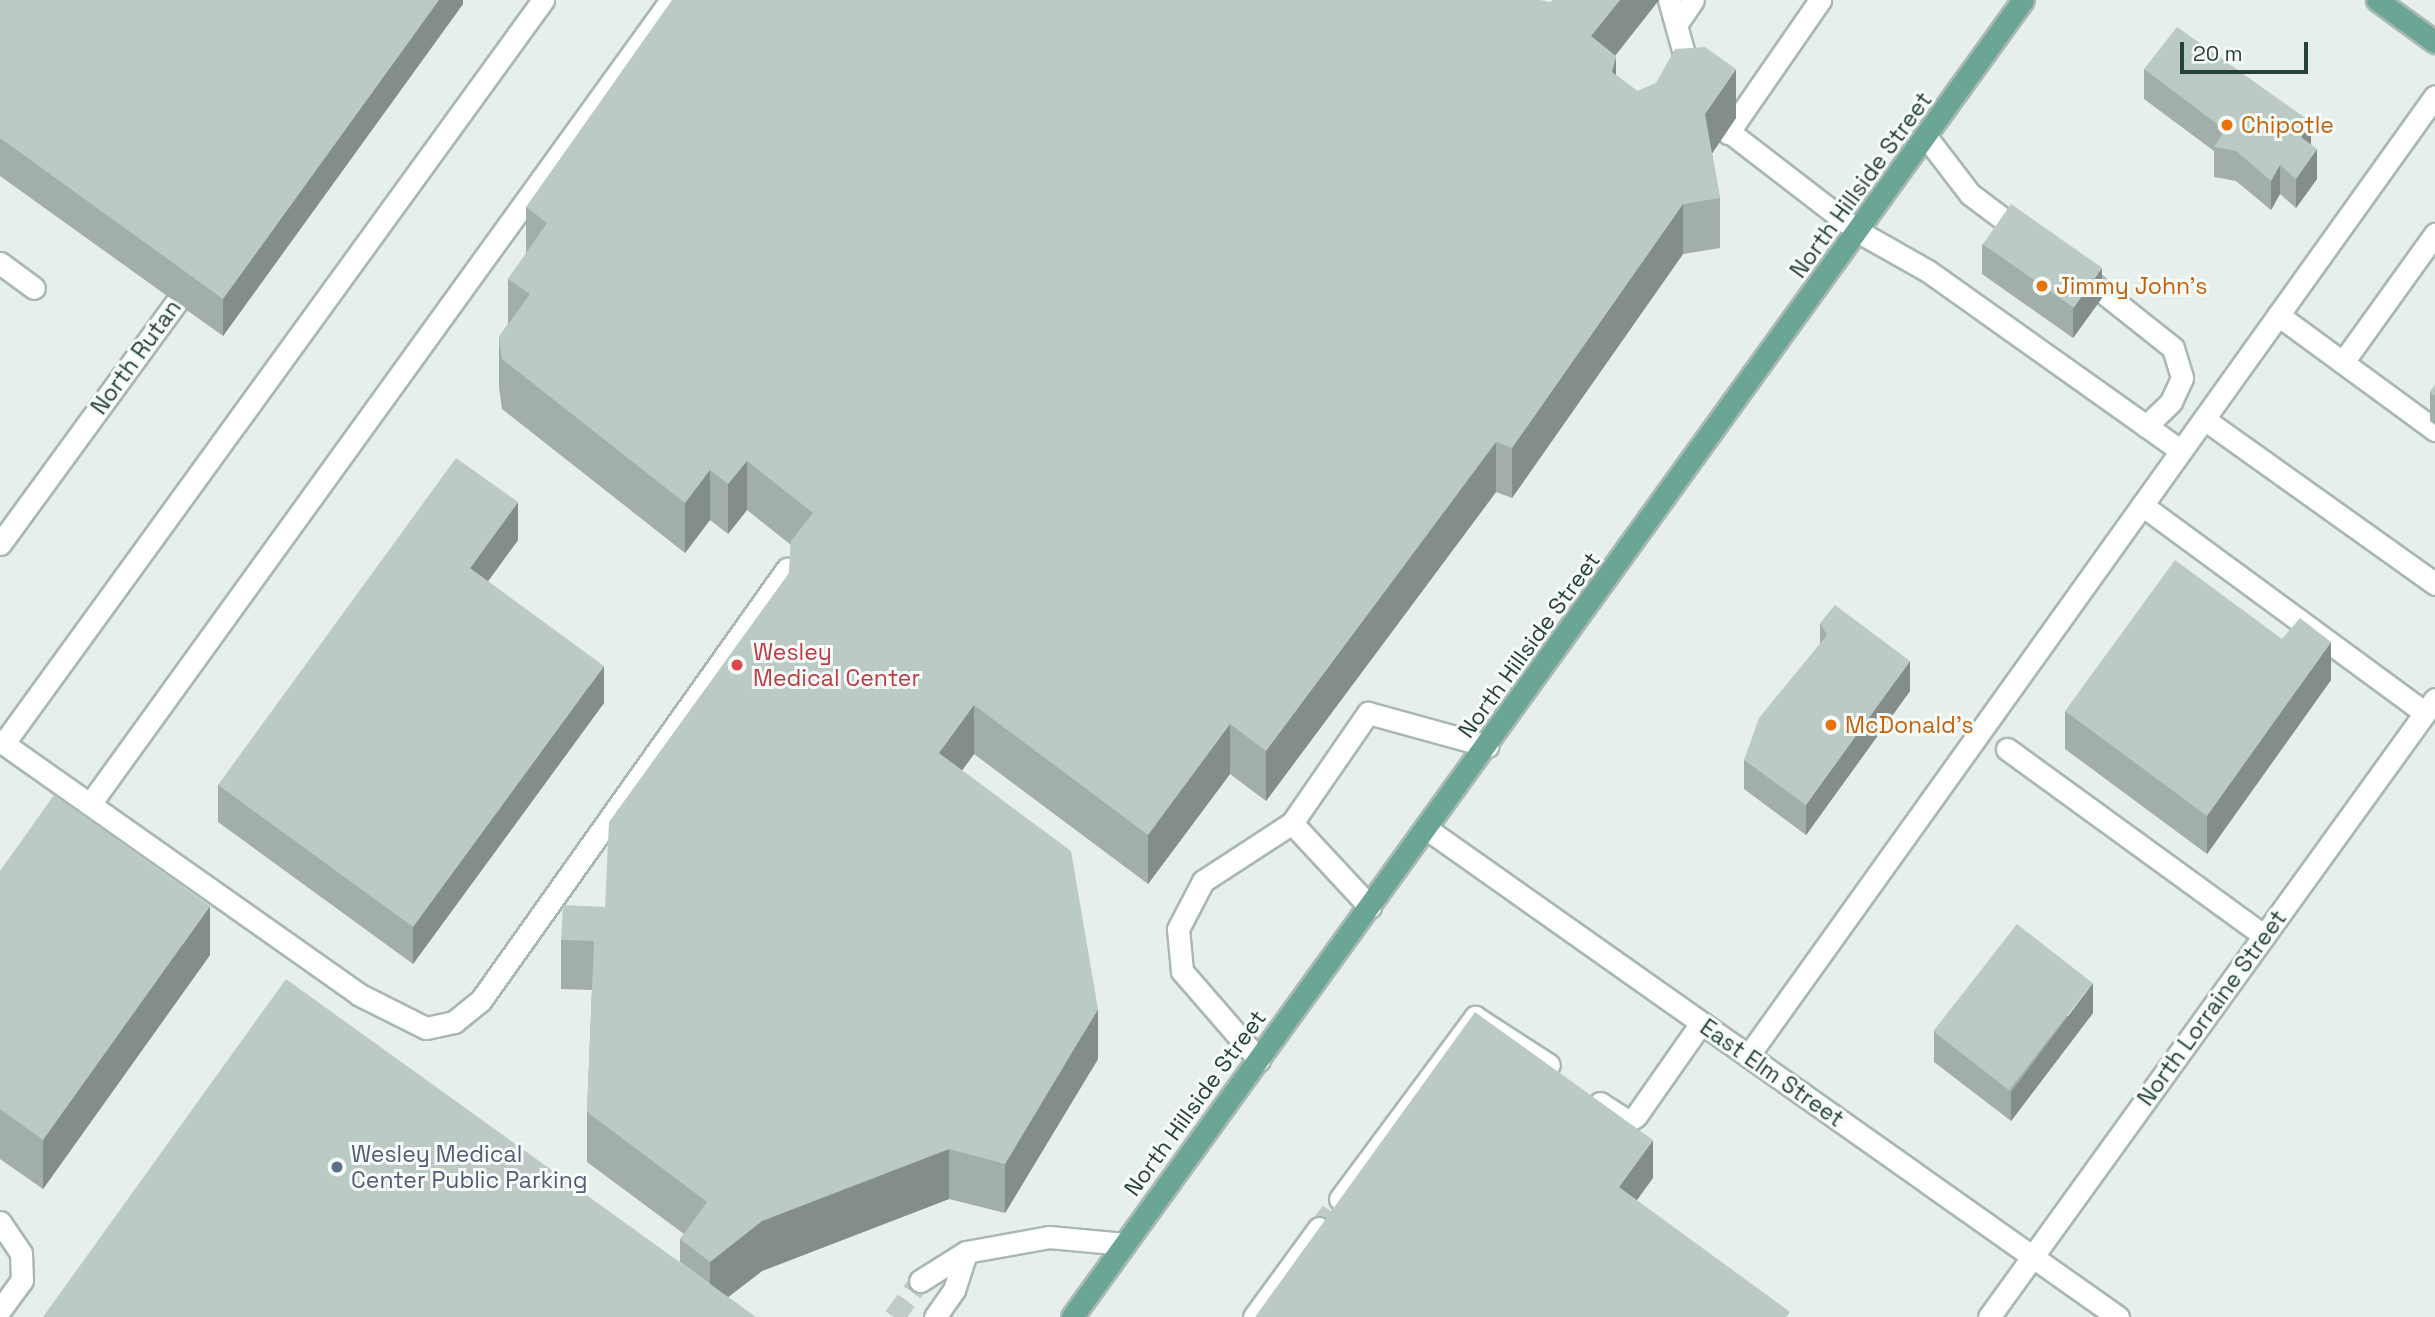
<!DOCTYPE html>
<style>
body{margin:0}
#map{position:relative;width:2435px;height:1317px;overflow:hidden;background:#e6efeb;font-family:"Space Grotesk",sans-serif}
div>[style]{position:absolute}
.minor-tunnel>*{height:21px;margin-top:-10.5px;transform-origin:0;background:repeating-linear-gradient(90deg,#bfccc8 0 21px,transparent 0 31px)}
.roads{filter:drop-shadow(2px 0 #a8b8b2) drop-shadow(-2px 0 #a8b8b2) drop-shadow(0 2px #a8b8b2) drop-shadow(0 -2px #a8b8b2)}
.minor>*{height:21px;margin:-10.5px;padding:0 10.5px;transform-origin:10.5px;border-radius:10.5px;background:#fff}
.major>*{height:21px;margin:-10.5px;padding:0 10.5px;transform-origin:10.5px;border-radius:10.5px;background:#6aa596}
.wall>*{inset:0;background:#a1aea9}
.shaded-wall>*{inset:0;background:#838d89}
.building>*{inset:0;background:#bbcac4;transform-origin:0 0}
.dots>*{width:19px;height:19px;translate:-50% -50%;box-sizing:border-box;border:4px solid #f7fbf9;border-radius:50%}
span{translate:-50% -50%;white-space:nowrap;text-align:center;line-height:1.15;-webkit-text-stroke:6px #f7fbf9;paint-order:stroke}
.food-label{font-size:23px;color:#c56008}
.left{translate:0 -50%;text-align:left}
.street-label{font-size:23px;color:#24423a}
.health-label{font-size:23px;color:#be3a42}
.service-label{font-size:23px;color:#4e5e75}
.scale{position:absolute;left:2180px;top:42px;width:128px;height:32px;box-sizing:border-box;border:4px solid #24423a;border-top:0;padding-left:9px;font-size:21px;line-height:24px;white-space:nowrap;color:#24423a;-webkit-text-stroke:5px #f7fbf9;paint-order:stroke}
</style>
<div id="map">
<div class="minor-tunnel">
<div style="left:1319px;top:1228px;width:36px;rotate:-54deg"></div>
<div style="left:894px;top:1317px;width:44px;rotate:-54.2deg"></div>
</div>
<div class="roads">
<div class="minor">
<div style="left:1669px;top:0;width:78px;rotate:74.4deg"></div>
<div style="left:1676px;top:25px;width:30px;rotate:-56deg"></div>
<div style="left:1706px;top:114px;width:193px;rotate:37.6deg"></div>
<div style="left:1859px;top:232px;width:79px;rotate:29.5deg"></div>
<div style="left:1928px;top:271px;width:309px;rotate:35.4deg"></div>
<div style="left:1728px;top:133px;width:162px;rotate:-55.3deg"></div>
<div style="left:1927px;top:138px;width:71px;rotate:52.5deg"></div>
<div style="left:1970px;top:194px;width:65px;rotate:36.9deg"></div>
<div style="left:0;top:263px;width:42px;rotate:36.3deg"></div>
<div style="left:2080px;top:274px;width:119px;rotate:38.5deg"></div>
<div style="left:2173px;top:348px;width:31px;rotate:73deg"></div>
<div style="left:2182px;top:378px;width:26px;rotate:115deg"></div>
<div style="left:2171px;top:402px;width:35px;rotate:136deg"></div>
<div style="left:2278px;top:315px;width:195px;rotate:36.2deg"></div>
<div style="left:2343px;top:362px;width:158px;rotate:-54.3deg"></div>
<div style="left:2204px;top:419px;width:284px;rotate:35.5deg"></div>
<div style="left:2142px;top:505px;width:351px;rotate:36.3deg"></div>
<div style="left:0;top:544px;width:328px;rotate:-53.9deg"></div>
<div style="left:0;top:741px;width:438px;rotate:35.2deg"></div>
<div style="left:358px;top:994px;width:76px;rotate:26.6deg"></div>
<div style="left:426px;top:1028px;width:29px;rotate:-12deg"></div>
<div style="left:454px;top:1022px;width:35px;rotate:-39deg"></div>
<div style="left:481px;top:1000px;width:529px;rotate:-54.63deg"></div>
<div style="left:4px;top:743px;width:918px;rotate:-54.04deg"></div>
<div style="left:2007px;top:749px;width:318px;rotate:36deg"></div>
<div style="left:90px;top:804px;width:992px;rotate:-54.15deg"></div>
<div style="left:1427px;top:829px;width:846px;rotate:35.23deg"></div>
<div style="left:1370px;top:907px;width:115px;rotate:-132.9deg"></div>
<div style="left:1292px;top:823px;width:134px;rotate:-55.4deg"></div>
<div style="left:1368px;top:713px;width:124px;rotate:15.4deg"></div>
<div style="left:1748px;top:1056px;width:1180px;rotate:-54.41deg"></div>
<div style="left:1259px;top:1060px;width:118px;rotate:-130.9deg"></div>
<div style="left:1182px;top:971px;width:42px;rotate:-95.4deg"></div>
<div style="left:1178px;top:929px;width:54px;rotate:-62.5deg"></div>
<div style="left:1203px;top:881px;width:106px;rotate:-33.1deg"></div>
<div style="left:1600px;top:1103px;width:33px;rotate:33deg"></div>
<div style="left:1628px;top:1121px;width:9px;rotate:-32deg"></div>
<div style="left:1636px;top:1116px;width:113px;rotate:-55deg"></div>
<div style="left:1340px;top:1199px;width:227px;rotate:-53.4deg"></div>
<div style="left:1475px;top:1017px;width:88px;rotate:33deg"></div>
<div style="left:0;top:1222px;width:37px;rotate:56deg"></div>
<div style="left:21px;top:1253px;width:27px;rotate:88deg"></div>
<div style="left:22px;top:1280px;width:37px;rotate:126deg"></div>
<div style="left:920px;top:1281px;width:54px;rotate:-32.2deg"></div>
<div style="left:935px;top:1317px;width:33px;rotate:-55deg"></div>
<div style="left:954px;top:1290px;width:40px;rotate:-72deg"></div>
<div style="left:966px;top:1252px;width:84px;rotate:-10.2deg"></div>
<div style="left:1049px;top:1237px;width:76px;rotate:5.3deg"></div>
<div style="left:1254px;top:1317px;width:110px;rotate:-53.9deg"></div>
<div style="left:1989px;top:1317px;width:762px;rotate:-54.18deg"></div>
</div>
<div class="major">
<div style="left:2377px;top:0;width:72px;rotate:35.9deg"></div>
<div style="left:1072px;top:1317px;width:1624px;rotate:-54.17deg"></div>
</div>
</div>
<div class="wall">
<div style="clip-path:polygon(0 0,463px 0,463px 4px,223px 336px,0 176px)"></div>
<div style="clip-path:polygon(1659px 0,1615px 56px,1616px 75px,1637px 91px,1736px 118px,1712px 153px,1720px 198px,1720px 248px,1683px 254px,1512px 498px,1496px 492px,1266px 801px,1230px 774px,1148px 884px,974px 754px,962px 770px,1098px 1059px,1005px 1213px,949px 1199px,762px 1271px,728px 1297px,680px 1262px,680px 1239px,684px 1234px,587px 1162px,587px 1112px,592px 990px,561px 989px,561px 940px,605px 907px,789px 573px,791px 545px,747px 510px,728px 534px,710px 520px,685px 553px,502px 409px,499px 387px,499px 337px,508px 324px,508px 279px,526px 254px,526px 207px,1551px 2px)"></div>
<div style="clip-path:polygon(2144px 69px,2311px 145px,2317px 179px,2296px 208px,2280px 194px,2271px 210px,2236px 181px,2214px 177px,2214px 151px,2144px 99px)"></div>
<div style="clip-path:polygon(1982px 244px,2102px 298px,2073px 338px,1982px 274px)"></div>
<div style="clip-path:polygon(2435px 385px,2435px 425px,2430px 421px,2430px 392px)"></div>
<div style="clip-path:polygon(518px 540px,488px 581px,604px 703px,413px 964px,218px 822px,218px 785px)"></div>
<div style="clip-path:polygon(1820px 623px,1910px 691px,1806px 835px,1744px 789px,1744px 760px,1820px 644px)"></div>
<div style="clip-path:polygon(2331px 680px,2207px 854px,2065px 749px,2065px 711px)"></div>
<div style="clip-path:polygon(0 871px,210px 955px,43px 1189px,0 1159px)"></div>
<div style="clip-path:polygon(2093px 1013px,2011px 1121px,1934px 1062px,1934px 1032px)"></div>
</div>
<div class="shaded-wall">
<div style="clip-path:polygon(439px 0,463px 0,463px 4px,223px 336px,223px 299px)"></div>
<div style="clip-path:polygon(1620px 0,1659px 0,1591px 86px,1591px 36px)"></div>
<div style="clip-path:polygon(1616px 56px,1616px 106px,1612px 72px)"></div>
<div style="clip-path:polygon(1736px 69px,1736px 118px,1705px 164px,1705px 114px)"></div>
<div style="clip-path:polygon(2311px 122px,2311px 152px,2301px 137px)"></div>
<div style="clip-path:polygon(2317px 149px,2317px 179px,2296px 208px,2296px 179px)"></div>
<div style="clip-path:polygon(2280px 165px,2280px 194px,2271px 210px,2271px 181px)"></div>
<div style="clip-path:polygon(1683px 204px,1683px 254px,1512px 498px,1512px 448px)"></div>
<div style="clip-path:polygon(2102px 268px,2102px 298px,2073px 338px,2073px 308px)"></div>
<div style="clip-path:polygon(1496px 442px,1496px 492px,1266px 801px,1266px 751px)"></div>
<div style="clip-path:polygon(747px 461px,747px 510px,728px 534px,728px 484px)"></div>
<div style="clip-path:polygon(710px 470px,710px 520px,685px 553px,685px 503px)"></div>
<div style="clip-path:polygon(518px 502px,518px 540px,470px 606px,470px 568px)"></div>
<div style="clip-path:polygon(2331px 642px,2331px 680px,2207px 854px,2207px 816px)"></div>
<div style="clip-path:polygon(1910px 661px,1910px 691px,1806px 835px,1806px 805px)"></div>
<div style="clip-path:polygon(604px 666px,604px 703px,413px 964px,413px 927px)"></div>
<div style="clip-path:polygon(974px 705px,974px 754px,939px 802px,939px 753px)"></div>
<div style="clip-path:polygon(1230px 724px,1230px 774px,1148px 884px,1148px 835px)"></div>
<div style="clip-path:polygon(210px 906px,210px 955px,43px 1189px,43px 1140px)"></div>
<div style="clip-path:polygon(2093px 983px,2093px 1013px,2011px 1121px,2011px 1092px)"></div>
<div style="clip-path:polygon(1098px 1009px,1098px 1059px,1005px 1213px,1005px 1164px)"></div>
<div style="clip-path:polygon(1653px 1140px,1653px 1178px,1619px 1225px,1619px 1187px)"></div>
<div style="clip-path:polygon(949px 1149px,949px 1199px,762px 1271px,710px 1311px,710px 1262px,762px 1221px)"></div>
</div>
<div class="building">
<div style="clip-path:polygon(0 0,439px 0,223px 299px,0 138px)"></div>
<div style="clip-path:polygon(672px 0,1540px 0,1551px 2px,1552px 0,1620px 0,1591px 36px,1616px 56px,1612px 72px,1637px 91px,1656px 83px,1675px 49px,1705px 47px,1736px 69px,1705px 114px,1720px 198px,1683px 204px,1512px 448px,1496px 442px,1266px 751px,1230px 724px,1148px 835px,974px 705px,939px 753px,1071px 851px,1098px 1009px,1005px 1164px,949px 1149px,762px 1221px,710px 1262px,680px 1239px,707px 1202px,587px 1112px,594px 941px,561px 940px,563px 905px,605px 907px,609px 822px,789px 573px,791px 541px,813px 513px,747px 461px,728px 484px,710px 470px,685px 503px,502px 359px,499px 337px,530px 294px,508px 279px,547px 223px,526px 207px)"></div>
<div style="clip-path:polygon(2177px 27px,2311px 122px,2301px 137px,2317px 149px,2296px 179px,2280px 165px,2271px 181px,2236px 151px,2214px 147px,2225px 130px,2144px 69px)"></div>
<div style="left:2011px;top:204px;width:111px;height:49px;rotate:35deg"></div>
<div style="clip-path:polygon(2435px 385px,2435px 396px,2430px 392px)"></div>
<div style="clip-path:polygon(456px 458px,518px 502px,470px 568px,604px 666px,413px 927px,218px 785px)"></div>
<div style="clip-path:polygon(2175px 560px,2282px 639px,2300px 618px,2331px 642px,2207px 816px,2065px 711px)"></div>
<div style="clip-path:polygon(1835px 605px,1910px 661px,1806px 805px,1744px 760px,1759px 718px,1827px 635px,1820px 623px)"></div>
<div style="clip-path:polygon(54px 795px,210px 906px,43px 1140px,0 1109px,0 871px)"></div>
<div style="left:2017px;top:924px;width:96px;height:136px;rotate:38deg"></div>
<div style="clip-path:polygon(286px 979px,756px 1317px,43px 1317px)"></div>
<div style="clip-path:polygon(1475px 1012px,1653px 1140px,1619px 1187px,1790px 1312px,1786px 1317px,1255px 1317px)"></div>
</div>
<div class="dots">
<div style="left:2227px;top:125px;background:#e8710a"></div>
<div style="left:2042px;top:286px;background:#e8710a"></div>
<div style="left:737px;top:665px;background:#e0444e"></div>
<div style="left:1831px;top:725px;background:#e8710a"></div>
<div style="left:337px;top:1167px;background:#5c6f8a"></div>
</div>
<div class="food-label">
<span class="left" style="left:2241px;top:125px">Chipotle</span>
<span class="left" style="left:2056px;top:286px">Jimmy John's</span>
<span class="left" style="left:1845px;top:725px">McDonald's</span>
</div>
<div class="street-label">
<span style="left:1861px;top:185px;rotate:-54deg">North Hillside Street</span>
<span style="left:136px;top:357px;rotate:-54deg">North Rutan</span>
<span style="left:1529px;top:645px;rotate:-54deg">North Hillside Street</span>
<span style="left:2212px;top:1008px;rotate:-54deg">North Lorraine Street</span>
<span style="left:1772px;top:1073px;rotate:35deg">East Elm Street</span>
<span style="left:1195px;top:1103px;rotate:-54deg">North Hillside Street</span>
</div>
<div class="health-label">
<span class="left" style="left:753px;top:665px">Wesley<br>Medical Center</span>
</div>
<div class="service-label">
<span class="left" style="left:351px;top:1167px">Wesley Medical<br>Center Public Parking</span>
</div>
<div class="scale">20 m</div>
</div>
